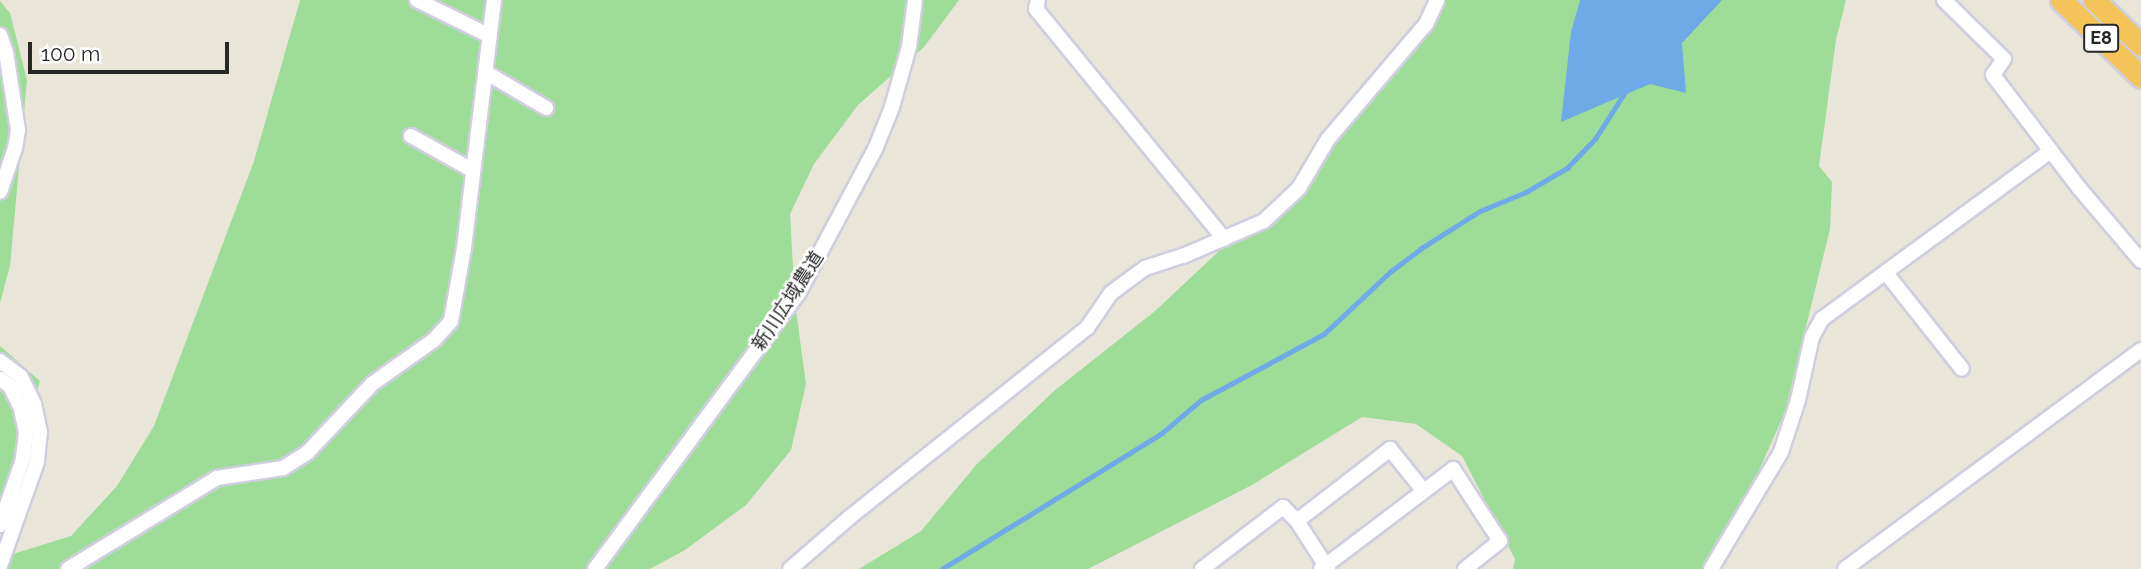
<!DOCTYPE html>
<meta charset="utf-8">
<style>
body{margin:0}
#map{position:relative;width:2141px;height:569px;overflow:hidden;background:#e9e6d9;font-family:Raleway,"Noto Sans JP",sans-serif}
div>[style]{position:absolute}
.green>*{inset:0;background:#9ddd97}
.water>*{inset:0;background:#70a9e7}
.stream>*{height:4.5px;margin:-2.25px;padding:0 2.25px;transform-origin:2.25px;border-radius:2.25px;background:#70a9e7}
.roads{filter:drop-shadow(2px 0 #cfcedf) drop-shadow(-2px 0 #cfcedf) drop-shadow(0 2px #cfcedf) drop-shadow(0 -2px #cfcedf)}
.minor>*{height:14px;margin:-7px;padding:0 7px;transform-origin:7px;border-radius:7px;background:#fff}
.highway>*{height:21px;margin:-10.5px;padding:0 10.5px;transform-origin:10.5px;border-radius:10.5px;background:#f4c458}
span{translate:-50% -50%;white-space:nowrap;text-align:center;line-height:1.15;-webkit-text-stroke:5px #fff;paint-order:stroke}
.shield-label span{padding:2px 5px;background:#fff;border:2px solid;border-radius:5px;-webkit-text-stroke-width:0}
.shield-label{font-size:18px;color:#272727;font-weight:700}
.street-label{font-size:19px;color:#272727}
.scale{position:absolute;left:28px;top:42px;width:201px;height:32px;box-sizing:border-box;border:4px solid #272727;border-top:0;padding-left:9px;font-size:21px;line-height:24px;white-space:nowrap;color:#272727;-webkit-text-stroke:5px #fff;paint-order:stroke}
</style>
<div id="map">
<div class="green">
<div style="clip-path:polygon(300px 0,959px 0,924px 47px,858px 105px,814px 164px,790px 214px,795px 303px,806px 384px,791px 450px,746px 505px,685px 550px,650px 569px,0 569px,0 558px,71px 536px,117px 486px,154px 426px,254px 161px)"></div>
<div style="clip-path:polygon(1434px 0,1846px 0,1836px 40px,1819px 166px,1832px 182px,1830px 229px,1785px 412px,1715px 569px,1513px 569px,1515px 559px,1462px 456px,1416px 424px,1362px 417px,1252px 485px,1088px 569px,859px 569px,921px 531px,977px 464px,1054px 391px,1155px 311px,1294px 181px,1346px 127px,1392px 66px)"></div>
<div style="clip-path:polygon(0 1px,10px 13px,27px 80px,10px 266px,0 303px)"></div>
<div style="clip-path:polygon(0 346px,40px 381px,0 503px)"></div>
</div>
<div class="water">
<div style="clip-path:polygon(1580px 0,1722px 0,1682px 43px,1686px 93px,1650px 84px,1561px 122px,1571px 32px)"></div>
</div>
<div class="stream">
<div style="left:942px;top:569px;width:259px;rotate:-31.7deg"></div>
<div style="left:1162px;top:433px;width:51px;rotate:-40.2deg"></div>
<div style="left:1201px;top:400px;width:140px;rotate:-28.2deg"></div>
<div style="left:1324px;top:334px;width:91px;rotate:-43.2deg"></div>
<div style="left:1390px;top:272px;width:38px;rotate:-37deg"></div>
<div style="left:1420px;top:249px;width:71px;rotate:-32.3deg"></div>
<div style="left:1480px;top:211px;width:50px;rotate:-22.4deg"></div>
<div style="left:1526px;top:192px;width:48px;rotate:-30.3deg"></div>
<div style="left:1567px;top:168px;width:40px;rotate:-46deg"></div>
<div style="left:1595px;top:139px;width:59px;rotate:-57.4deg"></div>
</div>
<div class="roads">
<div class="minor">
<div style="left:417px;top:0;width:81px;rotate:26.3deg"></div>
<div style="left:1038px;top:0;width:9px;rotate:103deg"></div>
<div style="left:1036px;top:9px;width:297px;rotate:50.7deg"></div>
<div style="left:1944px;top:0;width:84px;rotate:44.5deg"></div>
<div style="left:2004px;top:59px;width:19px;rotate:125deg"></div>
<div style="left:1993px;top:75px;width:143px;rotate:52.7deg"></div>
<div style="left:2080px;top:189px;width:94px;rotate:49.7deg"></div>
<div style="left:0;top:35px;width:18px;rotate:71deg"></div>
<div style="left:6px;top:52px;width:79px;rotate:81.3deg"></div>
<div style="left:18px;top:130px;width:18px;rotate:99deg"></div>
<div style="left:15px;top:148px;width:46px;rotate:108.8deg"></div>
<div style="left:485px;top:72px;width:71px;rotate:30.5deg"></div>
<div style="left:411px;top:136px;width:70px;rotate:29.1deg"></div>
<div style="left:1886px;top:273px;width:122px;rotate:51.6deg"></div>
<div style="left:0;top:361px;width:26px;rotate:37deg"></div>
<div style="left:21px;top:377px;width:30px;rotate:64deg"></div>
<div style="left:34px;top:404px;width:29px;rotate:78deg"></div>
<div style="left:40px;top:432px;width:30px;rotate:96deg"></div>
<div style="left:37px;top:462px;width:110px;rotate:109.6deg"></div>
<div style="left:0;top:379px;width:12px;rotate:35deg"></div>
<div style="left:10px;top:386px;width:25px;rotate:64deg"></div>
<div style="left:21px;top:409px;width:25px;rotate:78deg"></div>
<div style="left:26px;top:433px;width:26px;rotate:97deg"></div>
<div style="left:23px;top:459px;width:70px;rotate:109.2deg"></div>
<div style="left:1297px;top:521px;width:118px;rotate:-37.7deg"></div>
<div style="left:1390px;top:449px;width:53px;rotate:51.2deg"></div>
<div style="left:68px;top:569px;width:175px;rotate:-31.4deg"></div>
<div style="left:217px;top:478px;width:67px;rotate:-8.6deg"></div>
<div style="left:283px;top:468px;width:28px;rotate:-32deg"></div>
<div style="left:307px;top:453px;width:95px;rotate:-46.7deg"></div>
<div style="left:372px;top:384px;width:76px;rotate:-35.4deg"></div>
<div style="left:434px;top:340px;width:25px;rotate:-48deg"></div>
<div style="left:451px;top:321px;width:74px;rotate:-79.9deg"></div>
<div style="left:464px;top:248px;width:250px;rotate:-83.1deg"></div>
<div style="left:595px;top:569px;width:344px;rotate:-53.6deg"></div>
<div style="left:799px;top:292px;width:164px;rotate:-62deg"></div>
<div style="left:876px;top:147px;width:43px;rotate:-68.2deg"></div>
<div style="left:892px;top:107px;width:62px;rotate:-74.2deg"></div>
<div style="left:909px;top:47px;width:47px;rotate:-82.7deg"></div>
<div style="left:790px;top:569px;width:79px;rotate:-40.9deg"></div>
<div style="left:850px;top:517px;width:303px;rotate:-38.6deg"></div>
<div style="left:1087px;top:328px;width:42px;rotate:-55.6deg"></div>
<div style="left:1111px;top:293px;width:42px;rotate:-36.3deg"></div>
<div style="left:1145px;top:268px;width:40px;rotate:-18deg"></div>
<div style="left:1183px;top:256px;width:88px;rotate:-23.4deg"></div>
<div style="left:1264px;top:221px;width:48px;rotate:-43.3deg"></div>
<div style="left:1299px;top:188px;width:57px;rotate:-59.4deg"></div>
<div style="left:1328px;top:139px;width:151px;rotate:-49.6deg"></div>
<div style="left:1426px;top:24px;width:26px;rotate:-65deg"></div>
<div style="left:1202px;top:569px;width:102px;rotate:-37.4deg"></div>
<div style="left:1283px;top:507px;width:20px;rotate:45deg"></div>
<div style="left:1297px;top:521px;width:57px;rotate:57.1deg"></div>
<div style="left:1321px;top:569px;width:166px;rotate:-37.1deg"></div>
<div style="left:1453px;top:469px;width:86px;rotate:56.9deg"></div>
<div style="left:1500px;top:541px;width:45px;rotate:141.3deg"></div>
<div style="left:1711px;top:569px;width:136px;rotate:-59.1deg"></div>
<div style="left:1781px;top:452px;width:55px;rotate:-71.9deg"></div>
<div style="left:1798px;top:400px;width:65px;rotate:-77.5deg"></div>
<div style="left:1812px;top:337px;width:21px;rotate:-61deg"></div>
<div style="left:1822px;top:319px;width:284px;rotate:-36.3deg"></div>
<div style="left:1845px;top:569px;width:368px;rotate:-36.5deg"></div>
</div>
<div class="highway">
<div style="left:2061px;top:0;width:111px;rotate:43.9deg"></div>
<div style="left:2094px;top:0;width:65px;rotate:43.8deg"></div>
</div>
</div>
<div class="shield-label">
<span style="left:2101px;top:38px">E8</span>
</div>
<div class="street-label">
<span style="left:788px;top:301px;rotate:-57deg">新川広域農道</span>
</div>
<div class="scale">100 m</div>
</div>
